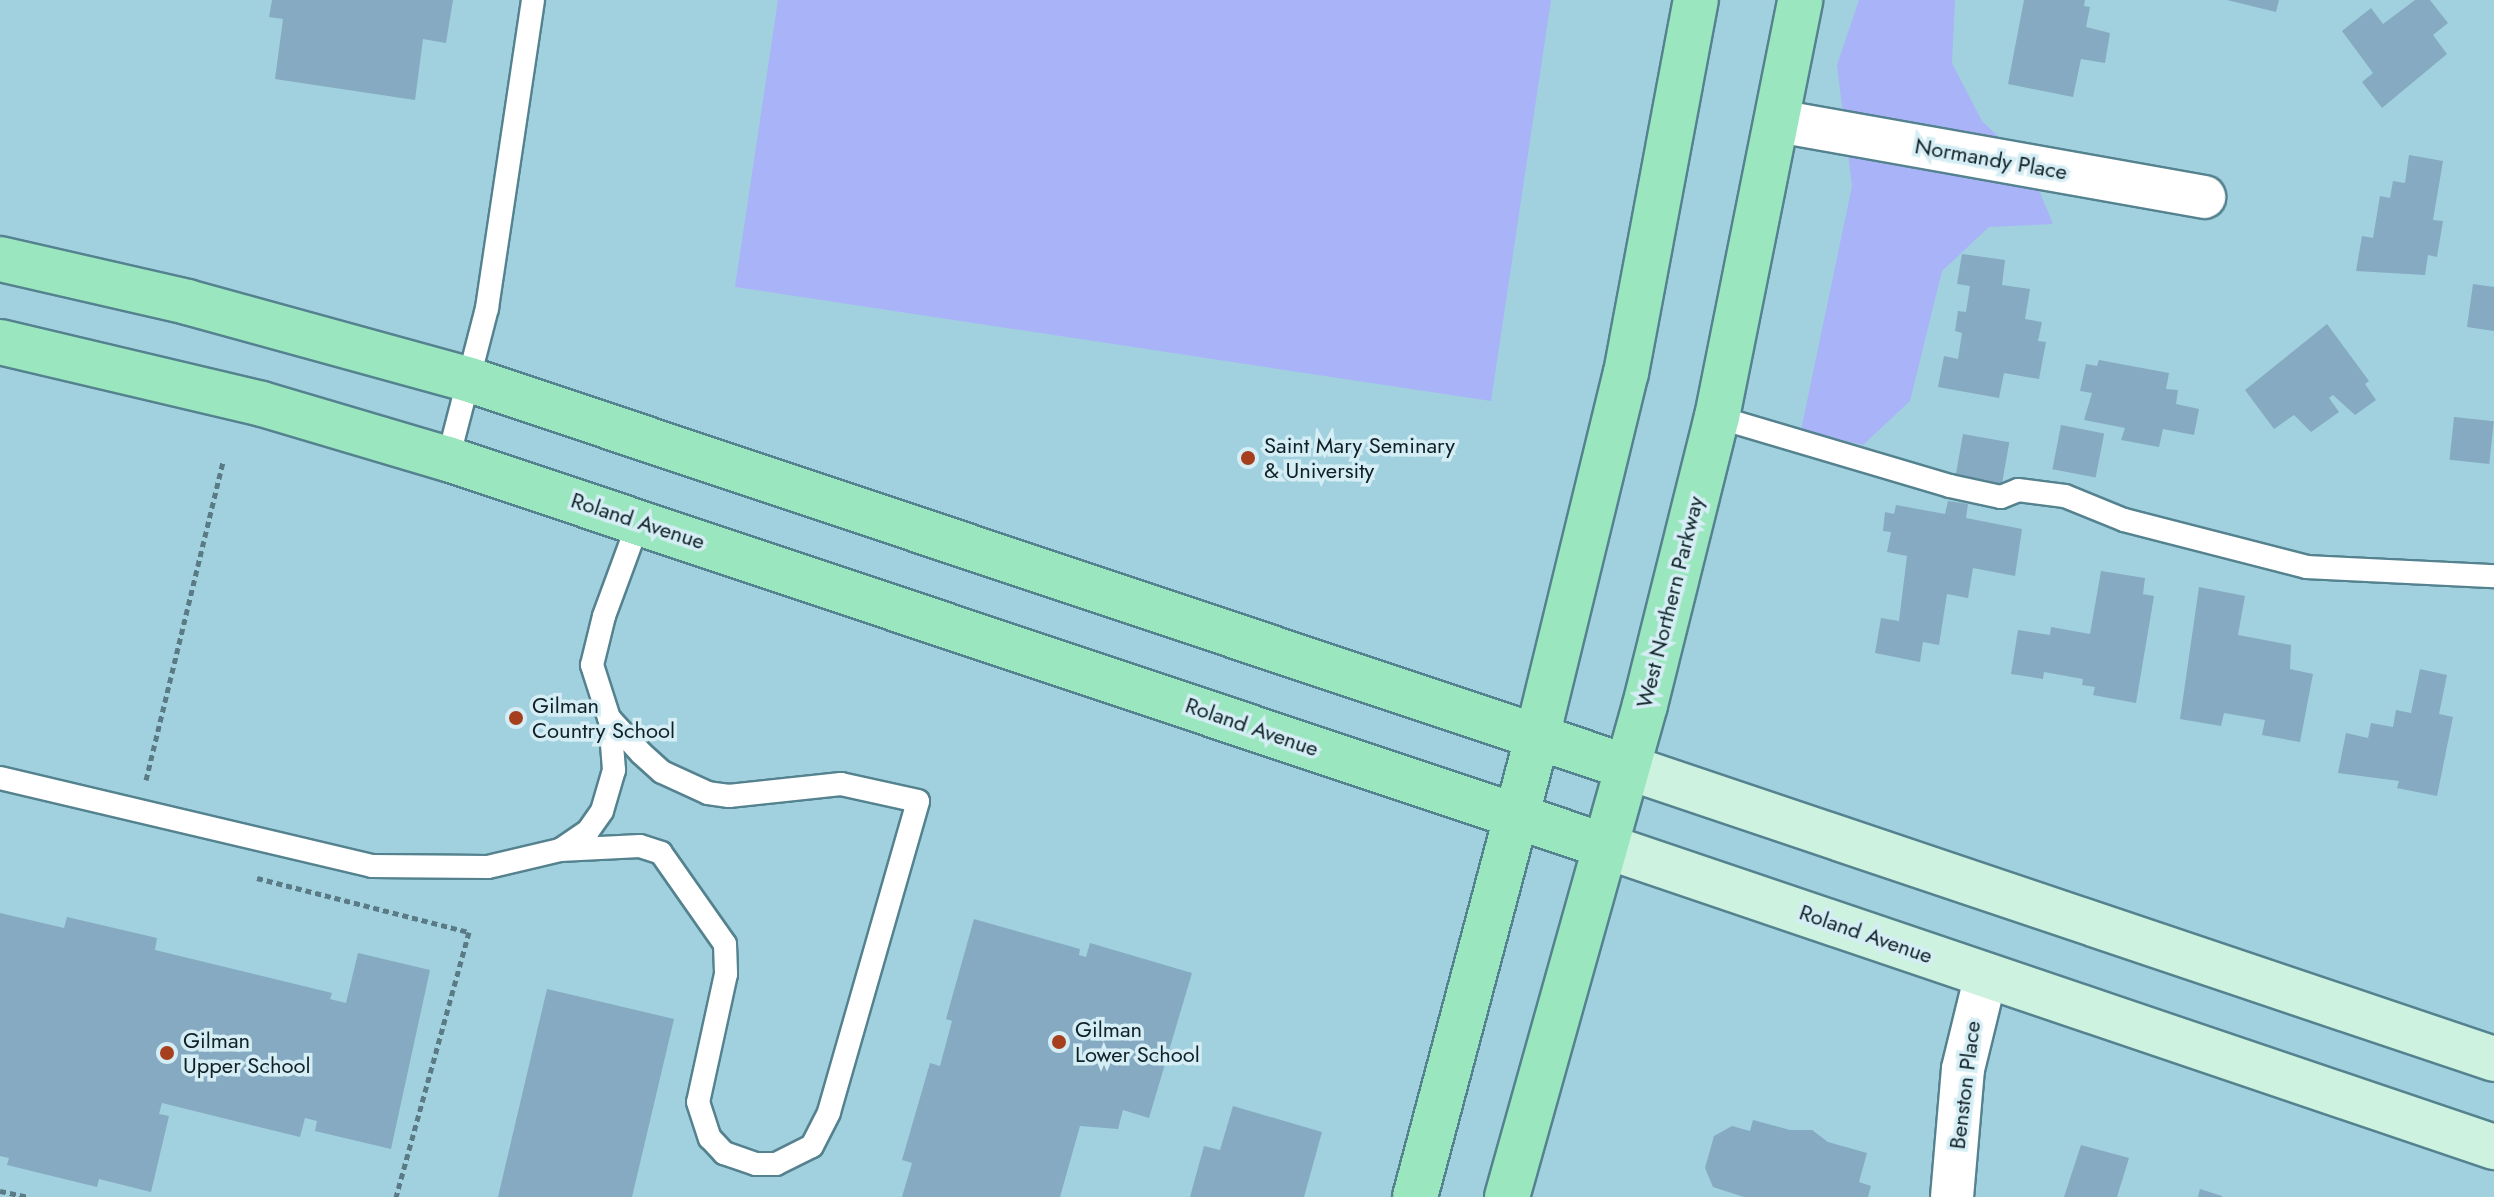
<!DOCTYPE html>
<style>
body{margin:0}
#map{position:relative;width:2494px;height:1197px;overflow:hidden;background:#a1d1de;font-family:Jost,sans-serif}
div>[style]{position:absolute}
.green>*{inset:0;background:#a9b3f8}
.building>*{inset:0;background:#85aac2;transform-origin:0 0}
.path>*{height:5px;margin-top:-2.5px;transform-origin:0;background:repeating-linear-gradient(90deg,#5a7b85 0 6px,transparent 0 10px)}
.roads{filter:drop-shadow(2px 0 #55828f) drop-shadow(-2px 0 #55828f) drop-shadow(0 2px #55828f) drop-shadow(0 -2px #55828f)}
.lane>*{height:22px;margin:-11px;padding:0 11px;transform-origin:11px;border-radius:11px;background:#fff}
.street>*{height:42px;margin:-21px;padding:0 21px;transform-origin:21px;border-radius:21px;background:#fff}
.secondary>*{height:44px;margin:-22px;padding:0 22px;transform-origin:22px;border-radius:22px;background:#cdf2df}
.primary>*{height:44px;margin:-22px;padding:0 22px;transform-origin:22px;border-radius:22px;background:#9ae6be}
.dots>*{width:22px;height:22px;translate:-50% -50%;box-sizing:border-box;border:4px solid #d5edf4;border-radius:50%}
span{translate:-50% -50%;white-space:nowrap;text-align:center;line-height:1.15;-webkit-text-stroke:7px #d5edf4;paint-order:stroke}
.street-label{font-size:22px;color:#0f2127}
.poi-label{font-size:22px;color:#0f2127}
.left{translate:0 -50%;text-align:left}
</style>
<div id="map">
<div class="green">
<div style="clip-path:polygon(778px 0,1551px 0,1491px 401px,735px 287px)"></div>
<div style="clip-path:polygon(1859px 0,1955px 0,1952px 63px,1982px 121px,2029px 166px,2053px 224px,1989px 227px,1942px 271px,1910px 401px,1863px 445px,1801px 430px,1852px 186px,1837px 65px)"></div>
</div>
<div class="building">
<div style="clip-path:polygon(272px 0,453px 0,446px 43px,423px 39px,415px 100px,275px 79px,283px 19px,269px 17px)"></div>
<div style="clip-path:polygon(2024px 0,2085px 0,2084px 6px,2090px 7px,2086px 27px,2110px 33px,2105px 63px,2081px 59px,2073px 97px,2008px 84px)"></div>
<div style="clip-path:polygon(2227px 0,2279px 0,2276px 12px)"></div>
<div style="clip-path:polygon(2415px 0,2430px 0,2448px 23px,2433px 35px,2447px 54px,2382px 108px,2362px 82px,2373px 73px,2342px 31px,2371px 8px,2383px 24px)"></div>
<div style="clip-path:polygon(2409px 155px,2443px 161px,2433px 220px,2443px 221px,2437px 257px,2428px 255px,2425px 275px,2356px 271px,2362px 236px,2373px 238px,2380px 196px,2390px 198px,2393px 181px,2405px 183px)"></div>
<div style="clip-path:polygon(1962px 254px,2005px 260px,2002px 285px,2030px 289px,2025px 319px,2042px 322px,2038px 341px,2046px 342px,2039px 379px,2004px 373px,1999px 398px,1938px 387px,1944px 356px,1958px 359px,1962px 333px,1955px 331px,1958px 311px,1966px 312px,1970px 286px,1957px 284px)"></div>
<div style="clip-path:polygon(2473px 284px,2494px 287px,2494px 331px,2467px 327px)"></div>
<div style="clip-path:polygon(2327px 324px,2369px 381px,2365px 384px,2376px 400px,2355px 415px,2333px 395px,2329px 398px,2339px 412px,2311px 432px,2294px 415px,2274px 429px,2245px 390px)"></div>
<div style="clip-path:polygon(2099px 360px,2169px 373px,2166px 389px,2178px 390px,2176px 404px,2199px 409px,2194px 435px,2163px 429px,2159px 447px,2121px 440px,2125px 428px,2084px 420px,2092px 393px,2080px 391px,2086px 364px,2097px 366px)"></div>
<div style="left:2454px;top:417px;width:40px;height:43px;rotate:6deg"></div>
<div style="left:2061px;top:425px;width:44px;height:45px;rotate:11deg"></div>
<div style="left:1963px;top:434px;width:47px;height:44px;rotate:10deg"></div>
<div style="clip-path:polygon(1948px 501px,1968px 504px,1966px 518px,2022px 529px,2015px 576px,1973px 568px,1968px 598px,1947px 594px,1939px 645px,1923px 642px,1920px 662px,1875px 653px,1881px 618px,1899px 621px,1907px 556px,1887px 552px,1891px 532px,1883px 531px,1885px 512px,1894px 514px,1896px 505px,1945px 514px)"></div>
<div style="clip-path:polygon(2101px 571px,2145px 578px,2143px 594px,2154px 596px,2136px 703px,2093px 695px,2095px 687px,2082px 685px,2083px 679px,2044px 672px,2043px 679px,2011px 674px,2018px 630px,2050px 635px,2051px 627px,2090px 634px)"></div>
<div style="clip-path:polygon(2199px 587px,2245px 596px,2238px 635px,2291px 645px,2290px 669px,2313px 674px,2300px 742px,2262px 735px,2265px 720px,2224px 713px,2221px 726px,2180px 719px)"></div>
<div style="clip-path:polygon(2420px 669px,2447px 675px,2439px 714px,2453px 717px,2437px 796px,2397px 788px,2399px 781px,2338px 773px,2346px 733px,2368px 738px,2371px 723px,2393px 727px,2396px 710px,2411px 713px)"></div>
<div style="clip-path:polygon(0 913px,64px 928px,67px 917px,157px 938px,155px 950px,332px 993px,330px 999px,346px 1003px,358px 953px,430px 970px,391px 1149px,315px 1131px,317px 1121px,305px 1118px,300px 1137px,162px 1103px,159px 1114px,169px 1116px,151px 1192px,99px 1179px,97px 1187px,7px 1165px,9px 1158px,0 1156px)"></div>
<div style="clip-path:polygon(974px 919px,1080px 949px,1079px 955px,1086px 957px,1090px 943px,1192px 973px,1149px 1118px,1123px 1110px,1118px 1129px,1080px 1126px,1060px 1197px,902px 1197px,912px 1163px,902px 1160px,930px 1063px,940px 1066px,952px 1021px,946px 1019px)"></div>
<div style="clip-path:polygon(547px 989px,674px 1019px,632px 1197px,498px 1197px)"></div>
<div style="clip-path:polygon(1233px 1106px,1322px 1132px,1304px 1197px,1190px 1197px,1204px 1146px,1220px 1150px)"></div>
<div style="clip-path:polygon(1753px 1120px,1790px 1130px,1812px 1130px,1828px 1142px,1867px 1153px,1859px 1182px,1871px 1186px,1868px 1197px,1744px 1197px,1713px 1187px,1705px 1168px,1714px 1136px,1732px 1126px,1750px 1131px)"></div>
<div style="clip-path:polygon(2081px 1145px,2129px 1158px,2117px 1197px,2064px 1197px)"></div>
<div style="clip-path:polygon(2200px 1189px,2222px 1196px,2222px 1197px,2198px 1197px)"></div>
</div>
<div class="path">
<div style="left:146px;top:780px;width:327px;rotate:-76.4deg"></div>
<div style="left:257px;top:878px;width:219px;rotate:14.3deg"></div>
<div style="left:469px;top:932px;width:275px;rotate:105.4deg"></div>
<div style="left:0;top:1191px;width:29px;rotate:12deg"></div>
</div>
<div class="roads">
<div class="lane">
<div style="left:1717px;top:417px;width:243px;rotate:16.5deg"></div>
<div style="left:1950px;top:486px;width:52px;rotate:12.2deg"></div>
<div style="left:2001px;top:497px;width:18px;rotate:-22deg"></div>
<div style="left:2018px;top:490px;width:47px;rotate:7.3deg"></div>
<div style="left:2065px;top:496px;width:64px;rotate:22.1deg"></div>
<div style="left:2124px;top:520px;width:189px;rotate:14.4deg"></div>
<div style="left:2307px;top:567px;width:187px;rotate:2.8deg"></div>
<div style="left:448px;top:459px;width:156px;rotate:-75.5deg"></div>
<div style="left:487px;top:308px;width:311px;rotate:-81.5deg"></div>
<div style="left:0;top:778px;width:382px;rotate:13.3deg"></div>
<div style="left:372px;top:866px;width:116px;rotate:0.5deg"></div>
<div style="left:488px;top:867px;width:74px;rotate:-13.3deg"></div>
<div style="left:560px;top:850px;width:34px;rotate:-34deg"></div>
<div style="left:588px;top:831px;width:24px;rotate:-55deg"></div>
<div style="left:602px;top:811px;width:43px;rotate:-73.7deg"></div>
<div style="left:614px;top:770px;width:51px;rotate:-94.5deg"></div>
<div style="left:560px;top:850px;width:80px;rotate:-2.9deg"></div>
<div style="left:640px;top:846px;width:22px;rotate:18deg"></div>
<div style="left:661px;top:853px;width:111px;rotate:54.9deg"></div>
<div style="left:725px;top:944px;width:30px;rotate:88deg"></div>
<div style="left:726px;top:974px;width:131px;rotate:102.3deg"></div>
<div style="left:698px;top:1102px;width:38px;rotate:72deg"></div>
<div style="left:710px;top:1138px;width:21px;rotate:47deg"></div>
<div style="left:724px;top:1153px;width:34px;rotate:19deg"></div>
<div style="left:756px;top:1164px;width:20px"></div>
<div style="left:776px;top:1164px;width:40px;rotate:-26.6deg"></div>
<div style="left:812px;top:1146px;width:38px;rotate:-63deg"></div>
<div style="left:829px;top:1112px;width:323px;rotate:-74deg"></div>
<div style="left:918px;top:801px;width:79px;rotate:-167.6deg"></div>
<div style="left:841px;top:784px;width:113px;rotate:173.9deg"></div>
<div style="left:729px;top:796px;width:21px;rotate:-172deg"></div>
<div style="left:708px;top:793px;width:51px;rotate:-155.5deg"></div>
<div style="left:662px;top:772px;width:28px;rotate:-138deg"></div>
<div style="left:641px;top:753px;width:47px;rotate:-132.4deg"></div>
<div style="left:609px;top:718px;width:56px;rotate:-107.8deg"></div>
<div style="left:592px;top:665px;width:50px;rotate:-76.2deg"></div>
<div style="left:604px;top:616px;width:101px;rotate:-69.8deg"></div>
</div>
<div class="street">
<div style="left:1778px;top:121px;width:433px;rotate:10.1deg"></div>
<div style="left:1952px;top:1197px;width:128px;rotate:-85.1deg"></div>
<div style="left:1963px;top:1069px;width:97px;rotate:-76.3deg"></div>
</div>
<div class="secondary">
<div style="left:1627px;top:767px;width:915px;rotate:18.61deg"></div>
<div style="left:1605px;top:846px;width:939px;rotate:18.71deg"></div>
</div>
<div class="primary">
<div style="left:0;top:259px;width:192px;rotate:12.9deg"></div>
<div style="left:187px;top:302px;width:294px;rotate:15.4deg"></div>
<div style="left:470px;top:380px;width:1220px;rotate:18.49deg"></div>
<div style="left:0;top:342px;width:269px;rotate:13.3deg"></div>
<div style="left:262px;top:404px;width:194px;rotate:16.5deg"></div>
<div style="left:448px;top:459px;width:1220px;rotate:18.49deg"></div>
<div style="left:1415px;top:1197px;width:476px;rotate:-75.1deg"></div>
<div style="left:1537px;top:737px;width:375px;rotate:-76.3deg"></div>
<div style="left:1626px;top:373px;width:380px;rotate:-79.4deg"></div>
<div style="left:1507px;top:1197px;width:511px;rotate:-74.33deg"></div>
<div style="left:1645px;top:705px;width:297px;rotate:-76deg"></div>
<div style="left:1717px;top:417px;width:425px;rotate:-78.7deg"></div>
</div>
</div>
<div class="dots">
<div style="left:1248px;top:458px;background:#a63f1e"></div>
<div style="left:516px;top:718px;background:#a63f1e"></div>
<div style="left:1059px;top:1042px;background:#a63f1e"></div>
<div style="left:167px;top:1053px;background:#a63f1e"></div>
</div>
<div class="street-label">
<span style="left:1991px;top:159px;rotate:10deg">Normandy Place</span>
<span style="left:638px;top:521px;rotate:18deg">Roland Avenue</span>
<span style="left:1670px;top:602px;rotate:-76deg">West Northern Parkway</span>
<span style="left:1252px;top:727px;rotate:19deg">Roland Avenue</span>
<span style="left:1866px;top:934px;rotate:19deg">Roland Avenue</span>
<span style="left:1965px;top:1085px;rotate:-83deg">Benston Place</span>
</div>
<div class="poi-label">
<span class="left" style="left:1264px;top:458px">Saint Mary Seminary<br>&amp; University</span>
<span class="left" style="left:532px;top:718px">Gilman<br>Country School</span>
<span class="left" style="left:1075px;top:1042px">Gilman<br>Lower School</span>
<span class="left" style="left:183px;top:1053px">Gilman<br>Upper School</span>
</div>
</div>
